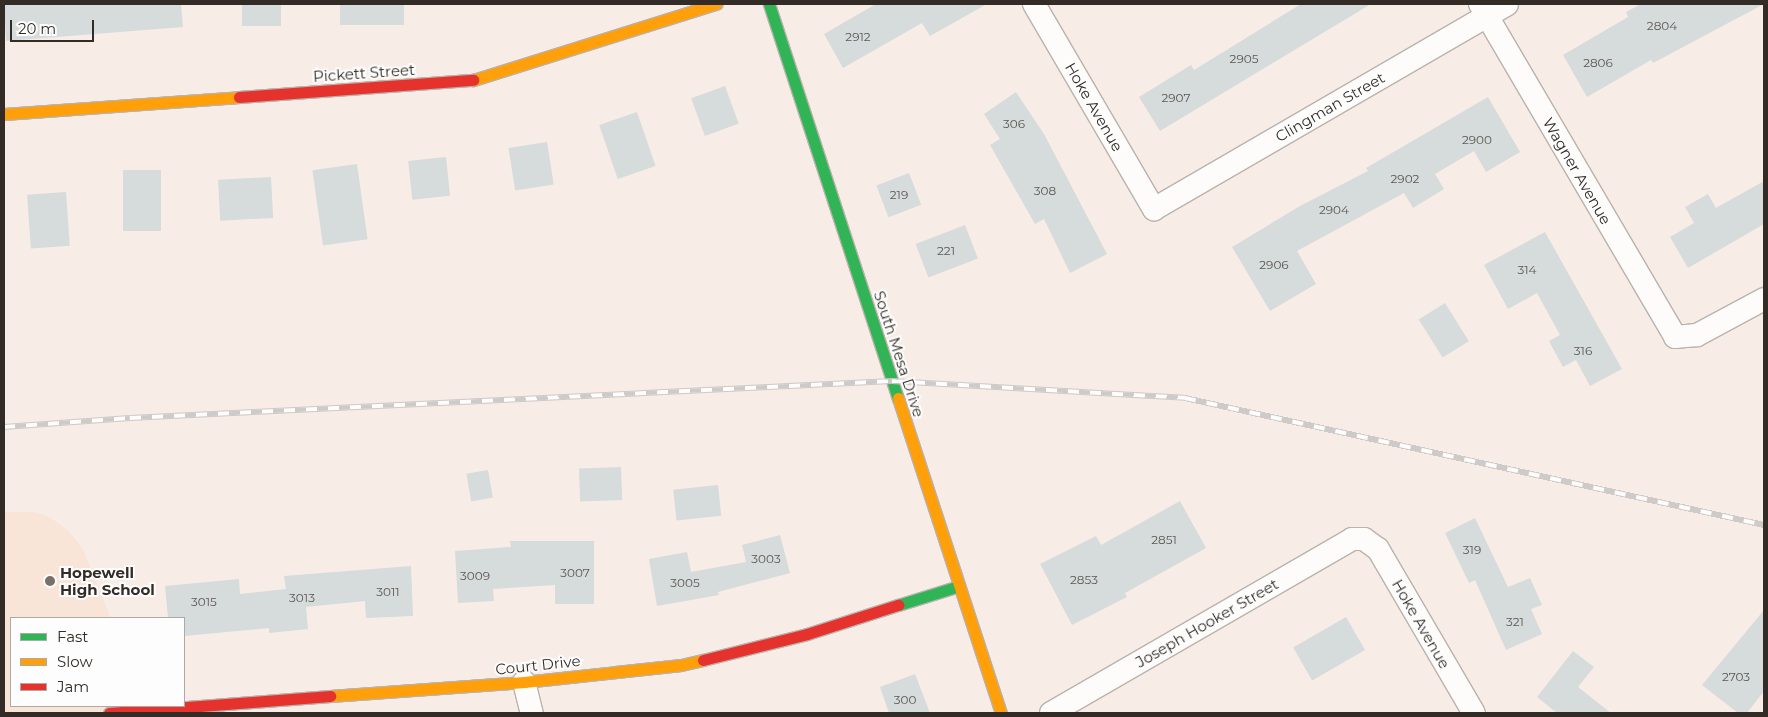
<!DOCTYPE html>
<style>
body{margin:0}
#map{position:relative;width:1768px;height:717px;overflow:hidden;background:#f7ede6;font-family:Montserrat,sans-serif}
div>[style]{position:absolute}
.built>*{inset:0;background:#f9e5d7}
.building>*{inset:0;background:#d6dbdb;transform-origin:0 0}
.roads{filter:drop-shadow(1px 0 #bab2ac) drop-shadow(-1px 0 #bab2ac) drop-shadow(0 1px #bab2ac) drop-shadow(0 -1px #bab2ac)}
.street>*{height:22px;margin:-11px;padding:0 11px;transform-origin:11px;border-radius:11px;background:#fefcfb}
.fast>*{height:11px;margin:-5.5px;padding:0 5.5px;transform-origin:5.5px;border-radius:5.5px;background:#30b455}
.slow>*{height:11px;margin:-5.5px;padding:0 5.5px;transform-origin:5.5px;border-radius:5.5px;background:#ff9f0a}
.jam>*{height:11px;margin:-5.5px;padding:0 5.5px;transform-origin:5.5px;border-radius:5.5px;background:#e5322d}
.rail>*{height:5.5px;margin-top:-2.75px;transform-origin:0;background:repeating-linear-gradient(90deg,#fdfdfd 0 11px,#cdcac8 0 22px);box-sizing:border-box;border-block:1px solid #cdcac8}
.dots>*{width:14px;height:14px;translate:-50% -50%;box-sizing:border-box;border:2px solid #fdfdfd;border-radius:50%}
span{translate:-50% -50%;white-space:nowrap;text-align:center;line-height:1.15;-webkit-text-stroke:4px #fdfdfd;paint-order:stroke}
.number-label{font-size:12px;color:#5c5853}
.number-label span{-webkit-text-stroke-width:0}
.street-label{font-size:15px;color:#332c26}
.poi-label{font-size:15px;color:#332c26;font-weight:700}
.left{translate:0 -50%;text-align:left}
.frame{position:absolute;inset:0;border:5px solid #332c26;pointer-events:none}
.legend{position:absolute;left:10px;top:617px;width:175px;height:90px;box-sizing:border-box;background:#fdfdfd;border:1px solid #aca9a7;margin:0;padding:6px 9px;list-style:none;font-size:15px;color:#332c26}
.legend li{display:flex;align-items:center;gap:10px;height:25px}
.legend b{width:25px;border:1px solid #aca9a7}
.scale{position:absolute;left:10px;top:20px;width:84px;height:22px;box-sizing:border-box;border:2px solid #332c26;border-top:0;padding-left:6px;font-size:15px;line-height:18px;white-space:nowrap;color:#332c26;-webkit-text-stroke:4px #fdfdfd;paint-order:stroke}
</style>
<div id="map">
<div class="built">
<div style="clip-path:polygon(4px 512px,34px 512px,48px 516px,68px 530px,83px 549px,111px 618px,11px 618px,11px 706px,153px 706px,157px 713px,4px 713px)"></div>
</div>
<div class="building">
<div style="clip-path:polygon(4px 4px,181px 4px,183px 27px,6px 41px)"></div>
<div style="left:242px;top:4px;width:39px;height:22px"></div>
<div style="left:340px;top:4px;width:64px;height:21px"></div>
<div style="clip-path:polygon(876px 4px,987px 4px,930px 36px,922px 23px,843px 68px,824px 34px)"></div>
<div style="clip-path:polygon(1301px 4px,1371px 4px,1160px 131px,1139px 97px,1191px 65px,1194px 70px)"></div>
<div style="clip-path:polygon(1641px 4px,1764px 4px,1653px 63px,1651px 60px,1587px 97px,1563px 55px,1628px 17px,1626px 12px)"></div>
<div style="left:725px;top:86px;width:40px;height:36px;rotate:70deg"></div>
<div style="clip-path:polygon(1016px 92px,1044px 134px,1107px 254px,1070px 273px,1044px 219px,1035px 224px,990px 145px,1000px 139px,984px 114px)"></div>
<div style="clip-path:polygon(1488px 97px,1520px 152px,1486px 172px,1474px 151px,1435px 174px,1444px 189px,1413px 208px,1404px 193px,1297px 251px,1316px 284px,1270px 311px,1232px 247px,1300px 206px,1368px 171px,1366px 168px)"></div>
<div style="left:637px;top:112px;width:57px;height:40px;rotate:71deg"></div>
<div style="left:547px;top:142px;width:43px;height:39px;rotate:81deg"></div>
<div style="left:446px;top:157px;width:39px;height:38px;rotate:84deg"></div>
<div style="left:357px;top:164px;width:76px;height:45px;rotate:82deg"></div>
<div style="left:161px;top:170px;width:61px;height:38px;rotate:90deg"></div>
<div style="left:909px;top:173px;width:34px;height:35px;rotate:69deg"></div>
<div style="left:271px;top:177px;width:41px;height:53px;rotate:87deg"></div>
<div style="clip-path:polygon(1764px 181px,1764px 224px,1688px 268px,1670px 237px,1694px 223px,1685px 207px,1708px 194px,1716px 208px)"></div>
<div style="left:66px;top:192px;width:54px;height:39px;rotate:86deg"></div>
<div style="left:965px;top:225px;width:36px;height:53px;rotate:69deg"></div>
<div style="clip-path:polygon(1545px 232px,1622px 369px,1590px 386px,1576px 360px,1563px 367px,1549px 341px,1560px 335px,1537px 293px,1508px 309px,1484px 265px)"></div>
<div style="left:1445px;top:303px;width:45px;height:31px;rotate:58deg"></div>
<div style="left:621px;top:467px;width:33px;height:42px;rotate:88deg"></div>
<div style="left:488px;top:470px;width:28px;height:22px;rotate:80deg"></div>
<div style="left:718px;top:485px;width:31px;height:45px;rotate:84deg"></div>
<div style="clip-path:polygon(1180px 501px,1206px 548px,1125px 593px,1127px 597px,1072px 625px,1040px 564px,1096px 536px,1101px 545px)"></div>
<div style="clip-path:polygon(1475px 518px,1508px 587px,1530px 578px,1542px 605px,1531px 609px,1542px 634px,1506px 650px,1475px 580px,1469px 583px,1445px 533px)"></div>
<div style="clip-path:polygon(780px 535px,790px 573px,718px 592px,719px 595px,657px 606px,649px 559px,687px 552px,691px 572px,746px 562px,742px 545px)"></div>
<div style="clip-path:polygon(510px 541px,594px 541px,594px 604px,555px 604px,555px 585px,493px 589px,494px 601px,458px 603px,455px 551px,511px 547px)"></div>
<div style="clip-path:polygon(411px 566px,413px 616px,366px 618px,365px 601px,306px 607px,308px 629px,269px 633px,269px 628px,184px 636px,184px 618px,168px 618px,165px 586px,239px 579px,240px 594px,286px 589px,284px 576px)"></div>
<div style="clip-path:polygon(1764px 610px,1764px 691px,1747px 713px,1738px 713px,1702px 685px)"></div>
<div style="left:1346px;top:617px;width:38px;height:61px;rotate:60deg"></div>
<div style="clip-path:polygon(1573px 651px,1594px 667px,1578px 687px,1611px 713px,1557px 713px,1537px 697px)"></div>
<div style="clip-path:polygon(915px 674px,930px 713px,889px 713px,880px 687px)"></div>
</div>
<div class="roads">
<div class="street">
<div style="left:1034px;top:4px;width:238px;rotate:59.7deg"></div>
<div style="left:1154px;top:209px;width:408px;rotate:-30.1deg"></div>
<div style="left:1480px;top:4px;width:386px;rotate:59.6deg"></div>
<div style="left:1675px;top:337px;width:22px;rotate:-5deg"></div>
<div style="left:1697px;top:335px;width:76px;rotate:-28.2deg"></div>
<div style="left:524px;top:682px;width:32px;rotate:76deg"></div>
<div style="left:1051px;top:713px;width:348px;rotate:-30deg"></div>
<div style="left:1352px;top:539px;width:12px"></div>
<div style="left:1364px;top:539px;width:17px;rotate:36deg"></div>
<div style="left:1378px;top:549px;width:190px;rotate:59.7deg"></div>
</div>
<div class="fast">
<div style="left:769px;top:4px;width:415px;rotate:71.9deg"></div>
<div style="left:898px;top:605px;width:64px;rotate:-17.3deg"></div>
</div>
<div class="slow">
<div style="left:473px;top:80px;width:255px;rotate:-17.4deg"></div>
<div style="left:4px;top:114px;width:236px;rotate:-4.1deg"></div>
<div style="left:898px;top:398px;width:331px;rotate:71.9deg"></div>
<div style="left:330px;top:696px;width:195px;rotate:-4.1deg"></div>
<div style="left:524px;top:682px;width:158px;rotate:-6.2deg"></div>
<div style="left:681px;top:665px;width:23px;rotate:-13deg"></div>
</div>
<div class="jam">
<div style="left:239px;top:97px;width:235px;rotate:-4.2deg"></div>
<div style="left:703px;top:660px;width:107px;rotate:-14deg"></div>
<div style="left:807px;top:634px;width:96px;rotate:-17.7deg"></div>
<div style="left:109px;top:713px;width:222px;rotate:-4.4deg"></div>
</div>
</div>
<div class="rail">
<div style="left:4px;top:427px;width:126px;rotate:-4.1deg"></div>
<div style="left:130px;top:418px;width:763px;rotate:-2.78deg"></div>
<div style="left:892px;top:381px;width:293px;rotate:3.3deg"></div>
<div style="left:1185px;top:398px;width:593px;rotate:12.37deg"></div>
</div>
<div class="dots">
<div style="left:50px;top:581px;background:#787069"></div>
</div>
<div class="number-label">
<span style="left:1662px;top:26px">2804</span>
<span style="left:858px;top:37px">2912</span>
<span style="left:1244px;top:59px">2905</span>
<span style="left:1598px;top:63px">2806</span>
<span style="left:1176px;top:98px">2907</span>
<span style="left:1014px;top:124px">306</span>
<span style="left:1477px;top:140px">2900</span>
<span style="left:1405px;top:179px">2902</span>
<span style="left:1045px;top:191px">308</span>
<span style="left:899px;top:195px">219</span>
<span style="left:1334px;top:210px">2904</span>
<span style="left:946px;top:251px">221</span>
<span style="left:1274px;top:265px">2906</span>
<span style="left:1527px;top:270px">314</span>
<span style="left:1583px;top:351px">316</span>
<span style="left:1164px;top:540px">2851</span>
<span style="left:1472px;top:550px">319</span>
<span style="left:766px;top:559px">3003</span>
<span style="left:575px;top:573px">3007</span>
<span style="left:475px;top:576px">3009</span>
<span style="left:1084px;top:580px">2853</span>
<span style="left:685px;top:583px">3005</span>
<span style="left:388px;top:592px">3011</span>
<span style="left:302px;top:598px">3013</span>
<span style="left:204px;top:602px">3015</span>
<span style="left:1515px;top:622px">321</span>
<span style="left:1736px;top:677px">2703</span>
<span style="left:905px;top:700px">300</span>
</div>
<div class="street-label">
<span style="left:364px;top:73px;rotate:-4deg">Pickett Street</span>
<span style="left:1094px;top:107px;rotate:60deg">Hoke Avenue</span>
<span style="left:1330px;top:107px;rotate:-30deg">Clingman Street</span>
<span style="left:1577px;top:171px;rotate:60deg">Wagner Avenue</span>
<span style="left:899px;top:354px;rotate:72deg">South Mesa Drive</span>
<span style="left:1207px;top:623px;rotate:-30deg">Joseph Hooker Street</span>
<span style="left:1421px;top:624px;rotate:60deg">Hoke Avenue</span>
<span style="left:538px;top:665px;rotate:-6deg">Court Drive</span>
</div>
<div class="poi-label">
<span class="left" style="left:60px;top:581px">Hopewell<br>High School</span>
</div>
<div class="frame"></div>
<ul class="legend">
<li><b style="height:6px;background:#30b455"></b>Fast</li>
<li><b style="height:6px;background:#ff9f0a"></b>Slow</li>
<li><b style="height:6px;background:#e5322d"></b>Jam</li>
</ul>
<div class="scale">20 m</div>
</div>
